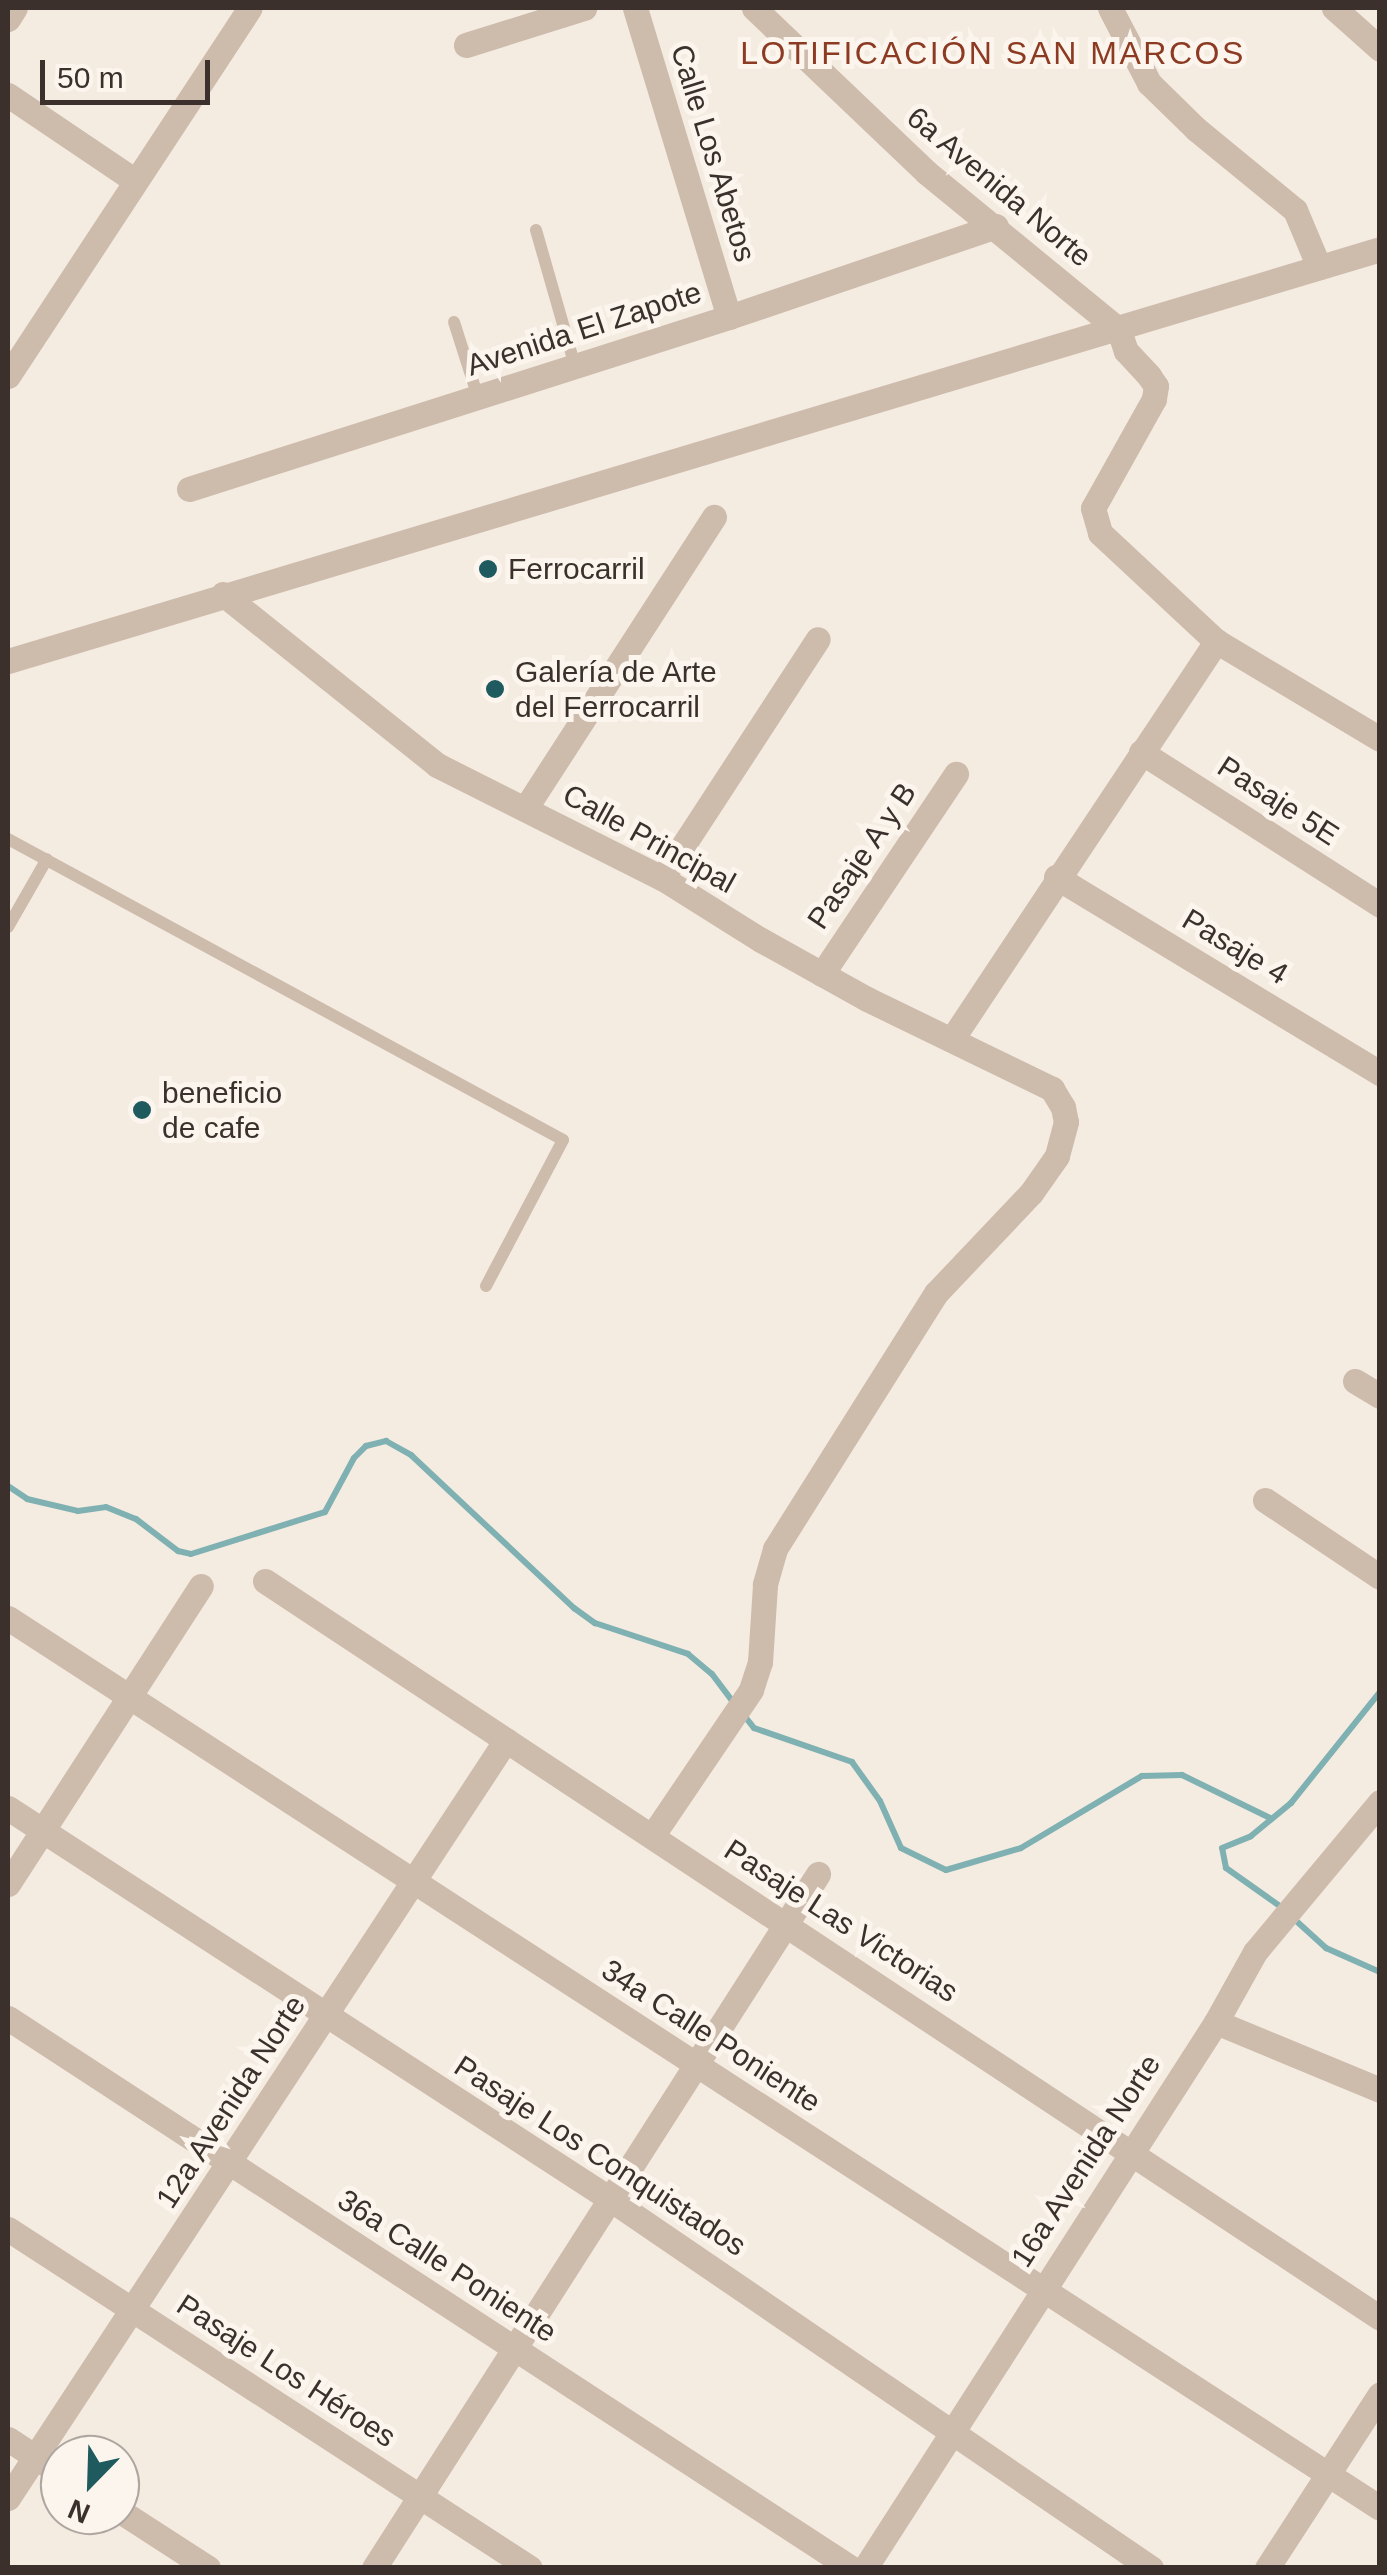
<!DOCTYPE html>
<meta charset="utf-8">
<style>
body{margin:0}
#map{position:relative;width:1387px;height:2575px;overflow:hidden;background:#f4ebe1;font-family:Arial,sans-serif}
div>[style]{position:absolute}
.stream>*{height:6px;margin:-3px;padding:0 3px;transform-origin:3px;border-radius:3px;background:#7fb0b2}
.service>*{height:12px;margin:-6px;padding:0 6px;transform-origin:6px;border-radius:6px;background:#cdbbac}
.minor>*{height:25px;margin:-12.5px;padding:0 12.5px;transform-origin:12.5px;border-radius:12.5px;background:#cdbbac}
.dots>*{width:28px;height:28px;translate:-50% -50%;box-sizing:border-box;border:5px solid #fbf5ee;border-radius:50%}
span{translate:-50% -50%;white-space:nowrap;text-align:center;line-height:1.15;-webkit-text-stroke:10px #fbf5ee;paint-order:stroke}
.street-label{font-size:30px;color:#3b302b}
.poi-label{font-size:30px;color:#3b302b}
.left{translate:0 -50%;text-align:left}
.neighbourhood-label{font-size:32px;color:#8c3b22;letter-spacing:2.5px}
.frame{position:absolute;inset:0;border:10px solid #3b302b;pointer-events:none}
.north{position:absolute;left:40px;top:2435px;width:100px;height:100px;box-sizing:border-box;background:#fbf5ee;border:2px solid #aea6a0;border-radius:50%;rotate:203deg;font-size:28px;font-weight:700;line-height:40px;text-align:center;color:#3b302b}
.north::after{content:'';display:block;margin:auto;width:35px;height:45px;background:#1f5a5e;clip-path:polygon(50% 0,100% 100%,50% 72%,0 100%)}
.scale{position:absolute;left:40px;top:60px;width:170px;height:45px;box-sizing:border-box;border:5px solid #3b302b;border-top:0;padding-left:12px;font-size:30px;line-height:35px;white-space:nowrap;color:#3b302b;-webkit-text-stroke:8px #fbf5ee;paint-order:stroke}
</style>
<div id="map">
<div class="stream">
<div style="left:8px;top:1486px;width:23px;rotate:34deg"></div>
<div style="left:27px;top:1499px;width:52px;rotate:13.2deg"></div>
<div style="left:78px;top:1511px;width:28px;rotate:-8deg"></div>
<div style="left:106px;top:1507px;width:32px;rotate:22deg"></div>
<div style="left:136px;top:1519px;width:53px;rotate:37.3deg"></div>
<div style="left:178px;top:1551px;width:13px;rotate:13deg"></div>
<div style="left:191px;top:1554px;width:140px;rotate:-17.4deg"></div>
<div style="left:325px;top:1512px;width:61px;rotate:-61.8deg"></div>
<div style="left:354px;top:1458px;width:17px;rotate:-45deg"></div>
<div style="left:366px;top:1446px;width:21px;rotate:-14deg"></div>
<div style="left:386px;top:1441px;width:29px;rotate:29deg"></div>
<div style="left:411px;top:1455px;width:224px;rotate:43.2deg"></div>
<div style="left:574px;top:1608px;width:26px;rotate:36deg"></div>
<div style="left:595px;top:1623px;width:98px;rotate:18.4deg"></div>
<div style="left:688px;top:1654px;width:31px;rotate:40deg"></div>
<div style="left:712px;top:1674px;width:38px;rotate:53deg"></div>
<div style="left:743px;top:1714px;width:18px;rotate:52deg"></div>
<div style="left:754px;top:1728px;width:104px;rotate:19.1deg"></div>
<div style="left:852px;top:1762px;width:48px;rotate:54.3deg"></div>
<div style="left:880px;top:1801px;width:51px;rotate:65.9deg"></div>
<div style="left:901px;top:1848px;width:50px;rotate:26.1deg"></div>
<div style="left:946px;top:1870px;width:78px;rotate:-16.3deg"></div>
<div style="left:1021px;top:1848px;width:141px;rotate:-30.8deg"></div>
<div style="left:1142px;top:1776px;width:40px;rotate:-1.4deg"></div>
<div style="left:1182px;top:1775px;width:98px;rotate:26deg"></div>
<div style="left:1284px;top:1909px;width:71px;rotate:-144.7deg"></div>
<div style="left:1226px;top:1868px;width:20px;rotate:-101deg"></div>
<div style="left:1222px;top:1848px;width:31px;rotate:-22deg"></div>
<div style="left:1251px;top:1836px;width:52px;rotate:-39.5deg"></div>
<div style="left:1291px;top:1803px;width:142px;rotate:-51.3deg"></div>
<div style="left:1293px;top:1918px;width:45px;rotate:42.3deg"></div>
<div style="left:1326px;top:1948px;width:59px;rotate:24deg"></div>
</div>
<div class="service">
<div style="left:536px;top:230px;width:141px;rotate:74deg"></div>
<div style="left:454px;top:322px;width:79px;rotate:72.3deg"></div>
<div style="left:8px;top:839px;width:631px;rotate:28.47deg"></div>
<div style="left:563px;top:1140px;width:165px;rotate:117.8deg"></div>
<div style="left:8px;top:927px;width:78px;rotate:-60.2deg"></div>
</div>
<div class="minor">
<div style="left:635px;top:8px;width:323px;rotate:73.1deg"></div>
<div style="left:754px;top:8px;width:238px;rotate:43.6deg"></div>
<div style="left:926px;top:172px;width:249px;rotate:39.3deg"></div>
<div style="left:1119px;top:330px;width:22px;rotate:72deg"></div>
<div style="left:1126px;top:351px;width:34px;rotate:47deg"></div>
<div style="left:1149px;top:376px;width:12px;rotate:55deg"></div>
<div style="left:1156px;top:386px;width:13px;rotate:99deg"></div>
<div style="left:1154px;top:399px;width:125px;rotate:119.2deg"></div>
<div style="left:1093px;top:508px;width:26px;rotate:74deg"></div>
<div style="left:1100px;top:533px;width:158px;rotate:43deg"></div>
<div style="left:1216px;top:641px;width:191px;rotate:30.9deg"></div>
<div style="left:1110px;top:8px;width:85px;rotate:62.5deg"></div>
<div style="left:1149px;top:83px;width:66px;rotate:44.4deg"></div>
<div style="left:1196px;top:129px;width:128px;rotate:39.3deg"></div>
<div style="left:1295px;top:210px;width:62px;rotate:67.2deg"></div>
<div style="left:1334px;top:8px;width:62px;rotate:41.7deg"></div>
<div style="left:8px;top:19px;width:13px;rotate:-58deg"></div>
<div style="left:466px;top:45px;width:124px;rotate:-17.4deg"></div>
<div style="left:8px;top:95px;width:152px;rotate:34deg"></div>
<div style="left:8px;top:376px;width:440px;rotate:-56.7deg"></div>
<div style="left:189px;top:489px;width:567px;rotate:-17.67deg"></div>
<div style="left:729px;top:317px;width:282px;rotate:-18.8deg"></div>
<div style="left:223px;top:594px;width:274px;rotate:38.6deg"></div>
<div style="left:437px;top:765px;width:252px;rotate:26.7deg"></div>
<div style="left:662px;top:878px;width:117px;rotate:32.1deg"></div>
<div style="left:761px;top:940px;width:121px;rotate:29.1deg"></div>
<div style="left:867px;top:999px;width:206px;rotate:25.9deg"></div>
<div style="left:1052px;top:1089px;width:21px;rotate:59deg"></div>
<div style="left:1063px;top:1107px;width:15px;rotate:79deg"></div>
<div style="left:1066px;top:1122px;width:35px;rotate:105deg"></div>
<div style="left:1057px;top:1156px;width:45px;rotate:125.1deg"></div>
<div style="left:1031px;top:1193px;width:138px;rotate:133.5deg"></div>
<div style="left:936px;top:1293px;width:302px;rotate:122.2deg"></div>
<div style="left:775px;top:1549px;width:37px;rotate:106deg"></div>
<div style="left:765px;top:1585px;width:77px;rotate:93.7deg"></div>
<div style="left:760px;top:1662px;width:29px;rotate:108deg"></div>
<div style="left:751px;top:1690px;width:176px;rotate:124.1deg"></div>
<div style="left:8px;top:661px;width:1433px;rotate:-16.71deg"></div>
<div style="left:1141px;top:752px;width:284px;rotate:32.6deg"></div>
<div style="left:525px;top:809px;width:348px;rotate:-57.1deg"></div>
<div style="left:1056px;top:877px;width:379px;rotate:31.2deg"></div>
<div style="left:662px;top:878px;width:285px;rotate:-56.9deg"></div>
<div style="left:822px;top:974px;width:241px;rotate:-56.2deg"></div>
<div style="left:952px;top:1039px;width:478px;rotate:-56.4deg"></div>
<div style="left:1355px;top:1381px;width:29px;rotate:31deg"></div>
<div style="left:1265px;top:1500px;width:138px;rotate:33.8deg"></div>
<div style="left:265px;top:1581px;width:1337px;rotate:33.46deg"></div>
<div style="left:8px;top:1618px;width:1635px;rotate:32.97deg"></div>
<div style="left:8px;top:1808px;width:718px;rotate:33deg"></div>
<div style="left:610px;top:2199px;width:655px;rotate:34.3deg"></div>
<div style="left:8px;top:1884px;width:355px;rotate:-57.1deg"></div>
<div style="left:8px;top:2018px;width:1007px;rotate:33.12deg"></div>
<div style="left:1216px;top:2022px;width:178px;rotate:22.5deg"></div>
<div style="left:8px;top:2229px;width:622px;rotate:33deg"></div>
<div style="left:8px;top:2439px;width:62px;rotate:33.2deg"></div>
<div style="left:8px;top:2498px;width:907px;rotate:-56.7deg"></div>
<div style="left:120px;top:2511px;width:105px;rotate:32.9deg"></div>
<div style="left:374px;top:2568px;width:824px;rotate:-57.39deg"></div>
<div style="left:865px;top:2568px;width:649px;rotate:-57.26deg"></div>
<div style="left:1216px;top:2022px;width:80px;rotate:-60.9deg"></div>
<div style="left:1255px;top:1952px;width:195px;rotate:-50.2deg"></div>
<div style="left:1267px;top:2568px;width:207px;rotate:-57deg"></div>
</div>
<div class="dots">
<div style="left:488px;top:569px;background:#1f5a5e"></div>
<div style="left:495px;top:689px;background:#1f5a5e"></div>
<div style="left:142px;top:1110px;background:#1f5a5e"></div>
</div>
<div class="street-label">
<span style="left:713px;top:153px;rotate:73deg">Calle Los Abetos</span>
<span style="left:999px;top:187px;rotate:40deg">6a Avenida Norte</span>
<span style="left:584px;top:329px;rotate:-18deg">Avenida El Zapote</span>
<span style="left:1278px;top:801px;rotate:33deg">Pasaje 5E</span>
<span style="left:649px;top:839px;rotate:29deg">Calle Principal</span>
<span style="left:862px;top:856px;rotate:-56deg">Pasaje A y B</span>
<span style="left:1235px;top:947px;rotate:31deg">Pasaje 4</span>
<span style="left:841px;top:1921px;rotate:33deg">Pasaje Las Victorias</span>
<span style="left:711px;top:2036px;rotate:33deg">34a Calle Poniente</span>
<span style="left:231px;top:2102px;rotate:-57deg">12a Avenida Norte</span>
<span style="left:600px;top:2156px;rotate:33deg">Pasaje Los Conquistados</span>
<span style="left:1086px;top:2161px;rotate:-57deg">16a Avenida Norte</span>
<span style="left:447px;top:2266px;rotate:33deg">36a Calle Poniente</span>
<span style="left:286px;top:2371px;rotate:33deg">Pasaje Los Héroes</span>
</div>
<div class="poi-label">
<span class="left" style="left:508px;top:569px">Ferrocarril</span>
<span class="left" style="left:515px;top:689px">Galería de Arte<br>del Ferrocarril</span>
<span class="left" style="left:162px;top:1110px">beneficio<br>de cafe</span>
</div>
<div class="neighbourhood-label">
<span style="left:993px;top:53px">LOTIFICACIÓN SAN MARCOS</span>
</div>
<div class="frame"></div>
<div class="north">N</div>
<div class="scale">50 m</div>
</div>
